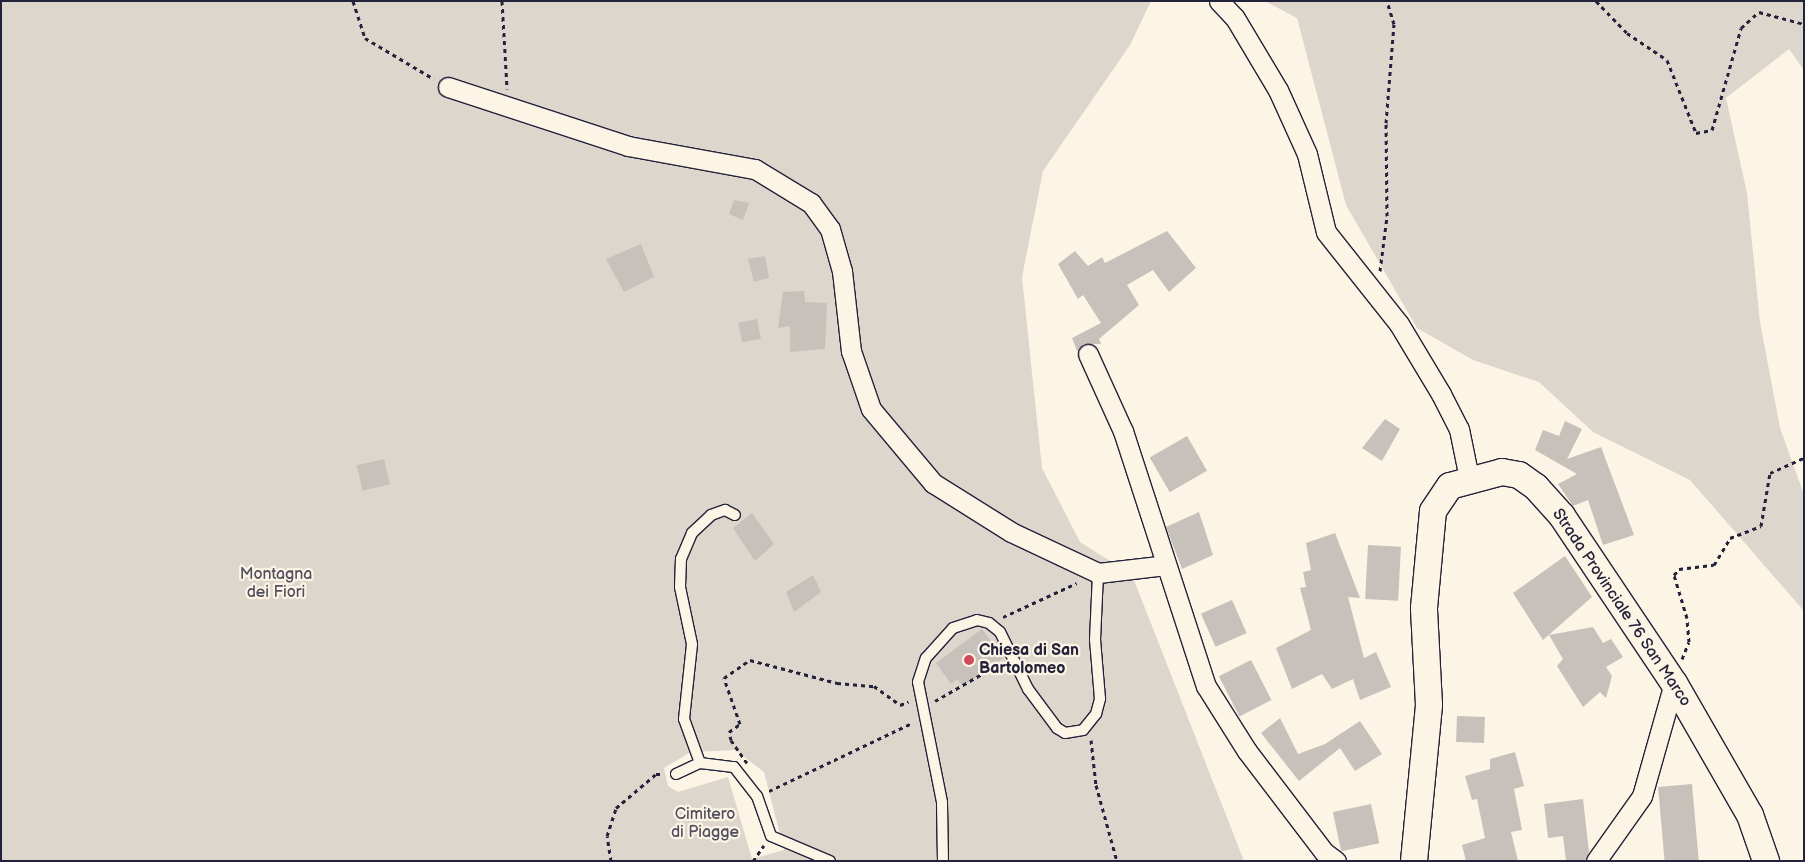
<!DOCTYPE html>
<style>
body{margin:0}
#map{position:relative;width:1805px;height:862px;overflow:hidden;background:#fcf5e5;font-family:"Balsamiq Sans",sans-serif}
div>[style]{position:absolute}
.green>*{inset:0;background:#dcd6cc}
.building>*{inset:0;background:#c6c1bb;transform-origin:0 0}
.path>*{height:3px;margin-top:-1.5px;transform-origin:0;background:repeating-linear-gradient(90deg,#22223b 0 4px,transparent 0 8px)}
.roads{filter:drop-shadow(1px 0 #22223b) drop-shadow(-1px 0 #22223b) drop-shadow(0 1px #22223b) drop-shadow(0 -1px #22223b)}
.lane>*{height:10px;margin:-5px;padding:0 5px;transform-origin:5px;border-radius:5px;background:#fcf5e5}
.street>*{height:19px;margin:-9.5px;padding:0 9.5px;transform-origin:9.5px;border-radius:9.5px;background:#fcf5e5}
.secondary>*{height:26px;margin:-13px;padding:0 13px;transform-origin:13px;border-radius:13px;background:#fcf5e5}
.dots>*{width:14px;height:14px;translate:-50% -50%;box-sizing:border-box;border:2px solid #fcf5e5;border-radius:50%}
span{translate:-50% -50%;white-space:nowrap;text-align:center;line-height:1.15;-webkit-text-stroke:4.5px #fcf5e5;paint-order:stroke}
.park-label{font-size:16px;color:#504f5f}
.street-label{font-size:16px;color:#22223b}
.poi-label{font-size:16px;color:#22223b;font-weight:700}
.left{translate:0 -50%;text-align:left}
.frame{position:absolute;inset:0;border:2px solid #22223b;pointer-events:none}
</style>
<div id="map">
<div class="green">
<div style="clip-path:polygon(evenodd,1px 1px,1151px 1px,1130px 45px,1043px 171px,1022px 277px,1042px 468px,1080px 542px,1132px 575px,1244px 861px,1px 861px,1px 1px,735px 750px,764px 772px,784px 850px,752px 859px,728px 777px,678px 792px,668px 786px,664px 768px,691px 752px,735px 750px)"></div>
<div style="clip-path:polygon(1265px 1px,1804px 1px,1804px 70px,1789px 49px,1726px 98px,1747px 193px,1760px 322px,1780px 428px,1804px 495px,1804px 611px,1690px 480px,1593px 432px,1539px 382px,1473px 360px,1417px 328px,1346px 205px,1297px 18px)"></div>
</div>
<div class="building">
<div style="clip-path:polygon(734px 200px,749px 203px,743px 220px,729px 214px)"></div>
<div style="clip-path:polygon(1167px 231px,1196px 268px,1169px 292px,1153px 270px,1127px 285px,1139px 305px,1099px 339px,1101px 344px,1084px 344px,1077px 351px,1072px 338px,1101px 323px,1083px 295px,1078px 299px,1058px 264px,1075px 251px,1088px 266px,1102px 257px,1105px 263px)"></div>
<div style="clip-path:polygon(641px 244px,654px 277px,624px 292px,606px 259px)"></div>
<div style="clip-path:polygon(765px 256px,769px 278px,754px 282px,748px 259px)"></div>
<div style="clip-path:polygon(804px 291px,805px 302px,827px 303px,825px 349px,790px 352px,790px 326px,778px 328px,783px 292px)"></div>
<div style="left:757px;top:319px;width:20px;height:19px;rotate:79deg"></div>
<div style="clip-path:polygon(1385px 419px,1400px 429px,1382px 461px,1362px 448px)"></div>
<div style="clip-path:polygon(1565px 421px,1582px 429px,1567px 459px,1601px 447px,1634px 535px,1603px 545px,1588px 500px,1573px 506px,1558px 484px,1577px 474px,1535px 450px,1543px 430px,1559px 436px)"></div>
<div style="left:1187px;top:436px;width:40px;height:43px;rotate:60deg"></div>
<div style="left:384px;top:459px;width:26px;height:28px;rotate:77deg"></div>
<div style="clip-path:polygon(1199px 512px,1213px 555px,1182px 569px,1166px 527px)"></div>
<div style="clip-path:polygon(752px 513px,774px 544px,755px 561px,733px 528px)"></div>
<div style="clip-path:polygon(1335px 533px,1360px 598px,1348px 597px,1364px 658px,1376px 652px,1391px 687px,1360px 700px,1353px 679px,1332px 689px,1322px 674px,1292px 689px,1276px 648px,1311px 630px,1300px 588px,1306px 587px,1303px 572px,1311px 570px,1306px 543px)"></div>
<div style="left:1368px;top:545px;width:33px;height:54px;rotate:3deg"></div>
<div style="clip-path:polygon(1565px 556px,1592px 597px,1543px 640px,1513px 593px)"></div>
<div style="clip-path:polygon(813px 575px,821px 592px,794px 612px,786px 592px)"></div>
<div style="left:1232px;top:600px;width:36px;height:34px;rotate:66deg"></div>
<div style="clip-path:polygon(1593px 627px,1603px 643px,1611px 639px,1623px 657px,1606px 667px,1612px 676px,1606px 698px,1600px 692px,1583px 707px,1557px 666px,1563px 659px,1549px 635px)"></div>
<div style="clip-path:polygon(982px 629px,1003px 658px,963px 686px,957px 679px,951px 684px,936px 663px)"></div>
<div style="left:1251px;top:660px;width:45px;height:36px;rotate:63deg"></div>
<div style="left:1457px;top:716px;width:28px;height:26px;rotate:2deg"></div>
<div style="clip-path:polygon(1280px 718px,1298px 754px,1325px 744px,1360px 721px,1382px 754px,1355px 771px,1340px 748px,1299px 781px,1261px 733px)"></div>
<div style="clip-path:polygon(1515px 752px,1524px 786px,1514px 789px,1522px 830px,1511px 832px,1518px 861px,1466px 861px,1462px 845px,1485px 838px,1477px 799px,1472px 800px,1465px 776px,1490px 769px,1490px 759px)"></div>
<div style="left:1692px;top:784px;width:77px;height:34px;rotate:85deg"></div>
<div style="clip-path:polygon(1583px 799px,1589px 852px,1585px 861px,1566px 861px,1563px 836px,1548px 838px,1544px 804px)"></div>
<div style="left:1371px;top:804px;width:40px;height:39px;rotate:78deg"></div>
</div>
<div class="path">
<div style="left:353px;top:1px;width:39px;rotate:72deg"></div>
<div style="left:365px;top:38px;width:80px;rotate:30.7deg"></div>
<div style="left:502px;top:1px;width:88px;rotate:86.7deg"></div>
<div style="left:1596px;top:1px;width:45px;rotate:45.9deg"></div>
<div style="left:1627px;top:33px;width:48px;rotate:34deg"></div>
<div style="left:1667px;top:60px;width:79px;rotate:68.3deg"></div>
<div style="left:1696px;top:133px;width:16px;rotate:-11deg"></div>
<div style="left:1712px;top:130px;width:106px;rotate:-74.1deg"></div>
<div style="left:1741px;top:28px;width:24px;rotate:-42deg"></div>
<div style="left:1759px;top:12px;width:47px;rotate:14.9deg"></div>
<div style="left:1380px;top:271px;width:55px;rotate:-82.7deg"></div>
<div style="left:1387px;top:216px;width:93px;rotate:-90.6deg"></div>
<div style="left:1386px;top:123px;width:99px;rotate:-85.4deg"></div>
<div style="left:1394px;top:24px;width:24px;rotate:-107deg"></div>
<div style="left:1003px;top:617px;width:81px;rotate:-24.7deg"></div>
<div style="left:1682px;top:659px;width:18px;rotate:-68deg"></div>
<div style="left:1689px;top:642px;width:24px;rotate:-95deg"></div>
<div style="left:1687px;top:618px;width:45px;rotate:-106.8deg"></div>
<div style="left:1674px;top:575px;width:8px;rotate:-50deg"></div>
<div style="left:1679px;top:569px;width:35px;rotate:-7deg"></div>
<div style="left:1714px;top:565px;width:31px;rotate:-59deg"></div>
<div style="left:1730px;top:538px;width:33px;rotate:-21deg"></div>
<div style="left:1761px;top:526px;width:54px;rotate:-80.4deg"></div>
<div style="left:1770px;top:473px;width:37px;rotate:-24deg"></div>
<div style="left:935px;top:701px;width:76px;rotate:-29.9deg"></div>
<div style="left:1091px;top:740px;width:45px;rotate:83.7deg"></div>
<div style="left:1096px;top:785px;width:79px;rotate:74.6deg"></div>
<div style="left:747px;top:763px;width:28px;rotate:-125deg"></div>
<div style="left:731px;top:740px;width:8px;rotate:-104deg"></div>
<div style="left:729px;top:732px;width:14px;rotate:-36deg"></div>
<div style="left:740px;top:724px;width:49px;rotate:-109.2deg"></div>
<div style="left:724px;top:678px;width:32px;rotate:-35deg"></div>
<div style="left:750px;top:660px;width:90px;rotate:14.8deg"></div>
<div style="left:837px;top:683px;width:37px;rotate:5deg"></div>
<div style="left:874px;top:686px;width:32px;rotate:36deg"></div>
<div style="left:900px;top:705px;width:9px;rotate:-21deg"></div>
<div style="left:769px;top:791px;width:158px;rotate:-25.4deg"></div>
<div style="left:611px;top:861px;width:25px;rotate:-99deg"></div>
<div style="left:607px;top:836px;width:29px;rotate:-72deg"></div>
<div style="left:616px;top:808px;width:52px;rotate:-40.4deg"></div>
<div style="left:656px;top:774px;width:8px"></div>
<div style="left:753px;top:861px;width:19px;rotate:-55deg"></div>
<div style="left:1371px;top:861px;width:9px"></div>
</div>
<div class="roads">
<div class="lane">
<div style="left:700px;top:763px;width:47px;rotate:-110deg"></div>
<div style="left:684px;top:719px;width:75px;rotate:-83.9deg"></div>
<div style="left:692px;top:644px;width:58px;rotate:-101.9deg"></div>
<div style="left:680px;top:587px;width:28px;rotate:-88deg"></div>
<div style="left:681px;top:559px;width:28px;rotate:-67deg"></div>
<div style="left:692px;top:533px;width:26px;rotate:-43deg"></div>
<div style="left:711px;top:515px;width:15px;rotate:-20deg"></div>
<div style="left:725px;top:510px;width:11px;rotate:27deg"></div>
<div style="left:676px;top:774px;width:26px;rotate:-25deg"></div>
<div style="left:700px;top:763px;width:34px;rotate:7deg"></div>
<div style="left:734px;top:767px;width:37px;rotate:52deg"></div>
<div style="left:757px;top:796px;width:42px;rotate:70.7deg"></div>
<div style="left:771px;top:836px;width:64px;rotate:23deg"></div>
<div style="left:943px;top:861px;width:59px;rotate:-91deg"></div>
<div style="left:942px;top:802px;width:122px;rotate:-101.3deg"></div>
<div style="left:918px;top:682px;width:25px;rotate:-72deg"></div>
<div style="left:926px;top:658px;width:40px;rotate:-48deg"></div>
<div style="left:953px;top:628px;width:25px;rotate:-18deg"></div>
<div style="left:977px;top:620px;width:12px;rotate:14deg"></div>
<div style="left:989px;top:623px;width:14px;rotate:39deg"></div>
<div style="left:1000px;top:632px;width:64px;rotate:63.8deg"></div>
<div style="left:1028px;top:689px;width:49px;rotate:53.4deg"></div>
<div style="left:1057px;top:728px;width:9px;rotate:32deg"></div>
<div style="left:1065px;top:733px;width:18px;rotate:-9deg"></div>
<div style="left:1083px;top:730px;width:21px;rotate:-51deg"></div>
<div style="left:1096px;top:714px;width:16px;rotate:-75deg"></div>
<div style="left:1100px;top:699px;width:59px;rotate:-94.8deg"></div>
<div style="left:1095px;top:640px;width:67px;rotate:-87.4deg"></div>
</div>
<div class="street">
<div style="left:1219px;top:1px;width:23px;rotate:47deg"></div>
<div style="left:1235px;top:18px;width:84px;rotate:59.2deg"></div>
<div style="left:1278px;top:90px;width:70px;rotate:65.6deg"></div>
<div style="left:1307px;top:154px;width:80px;rotate:76.3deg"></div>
<div style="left:1326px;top:232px;width:117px;rotate:51.6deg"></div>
<div style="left:1399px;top:324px;width:82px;rotate:59deg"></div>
<div style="left:1441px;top:394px;width:39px;rotate:63deg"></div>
<div style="left:1459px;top:429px;width:50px;rotate:78.5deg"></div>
<div style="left:448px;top:87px;width:189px;rotate:18.1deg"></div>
<div style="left:628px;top:146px;width:129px;rotate:10.3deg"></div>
<div style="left:755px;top:169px;width:66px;rotate:31.3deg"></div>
<div style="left:811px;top:203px;width:32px;rotate:54deg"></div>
<div style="left:830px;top:229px;width:44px;rotate:74.1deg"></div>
<div style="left:842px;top:271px;width:81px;rotate:83.6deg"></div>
<div style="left:851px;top:351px;width:61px;rotate:71deg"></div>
<div style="left:871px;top:409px;width:97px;rotate:50deg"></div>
<div style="left:933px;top:483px;width:92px;rotate:32.1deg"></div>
<div style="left:1011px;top:532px;width:96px;rotate:25.2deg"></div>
<div style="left:1098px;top:573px;width:68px;rotate:-6.7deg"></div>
<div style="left:1088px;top:354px;width:85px;rotate:65.6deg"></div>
<div style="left:1123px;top:431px;width:268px;rotate:72deg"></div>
<div style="left:1206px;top:686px;width:77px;rotate:57.8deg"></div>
<div style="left:1247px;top:751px;width:127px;rotate:52.7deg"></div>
<div style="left:1324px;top:852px;width:15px;rotate:37deg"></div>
<div style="left:1596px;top:861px;width:80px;rotate:-54.7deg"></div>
<div style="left:1642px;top:796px;width:117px;rotate:-74.2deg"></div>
</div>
<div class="secondary">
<div style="left:1414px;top:861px;width:157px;rotate:-84.5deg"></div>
<div style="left:1429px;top:705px;width:97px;rotate:-93deg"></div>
<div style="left:1424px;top:608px;width:97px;rotate:-84.7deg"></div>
<div style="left:1433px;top:511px;width:30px;rotate:-56deg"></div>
<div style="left:1450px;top:486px;width:54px;rotate:-15.1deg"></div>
<div style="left:1502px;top:472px;width:17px;rotate:10deg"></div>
<div style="left:1519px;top:475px;width:21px;rotate:35deg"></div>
<div style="left:1536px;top:487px;width:39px;rotate:48deg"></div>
<div style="left:1562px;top:516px;width:201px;rotate:56.2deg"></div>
<div style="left:1674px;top:683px;width:152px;rotate:60.1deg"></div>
<div style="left:1750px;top:815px;width:49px;rotate:70.8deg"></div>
</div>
</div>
<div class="dots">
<div style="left:969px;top:660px;background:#d1495b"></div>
</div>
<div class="park-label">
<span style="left:276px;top:584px">Montagna<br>dei Fiori</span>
<span style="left:705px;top:824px">Cimitero<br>di Piagge</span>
</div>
<div class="street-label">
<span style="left:1621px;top:608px;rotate:56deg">Strada Provinciale 76 San Marco</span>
</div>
<div class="poi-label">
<span class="left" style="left:979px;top:660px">Chiesa di San<br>Bartolomeo</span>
</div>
<div class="frame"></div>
</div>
